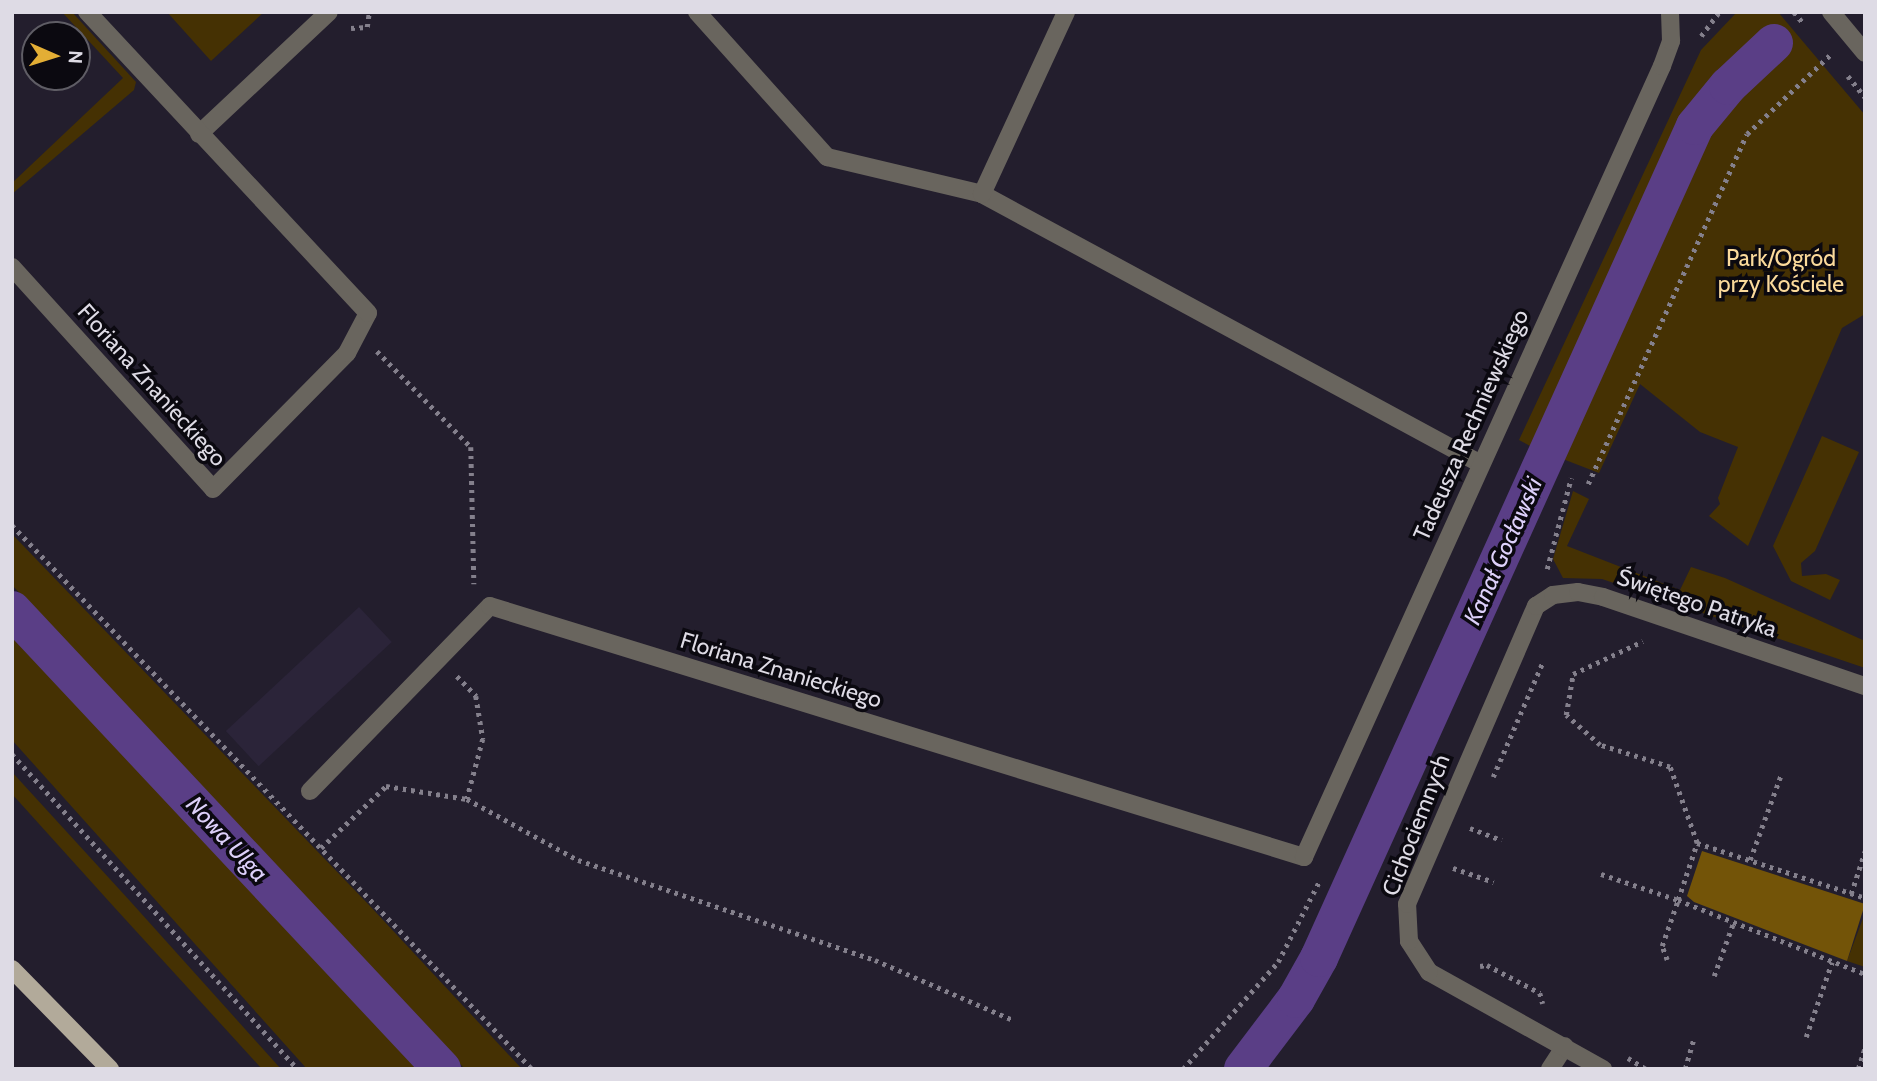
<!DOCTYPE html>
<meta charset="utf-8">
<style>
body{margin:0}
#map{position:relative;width:1877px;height:1081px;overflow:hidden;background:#231e2d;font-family:Cabin,sans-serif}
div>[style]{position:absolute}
.built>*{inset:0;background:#2b2439;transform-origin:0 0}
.green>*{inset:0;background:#453103}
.forest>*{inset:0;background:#735408}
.canal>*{height:38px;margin:-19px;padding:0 19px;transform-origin:19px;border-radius:19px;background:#5a3e86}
.path>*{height:4.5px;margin-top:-2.25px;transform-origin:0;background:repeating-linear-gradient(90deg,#84808c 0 3.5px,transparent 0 8.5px)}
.minor>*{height:18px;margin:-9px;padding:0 9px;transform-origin:9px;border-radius:9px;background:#69655e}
.major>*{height:18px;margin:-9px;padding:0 9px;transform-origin:9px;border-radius:9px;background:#b2aa9a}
span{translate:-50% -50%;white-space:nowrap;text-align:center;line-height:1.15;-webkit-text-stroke:7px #0b0910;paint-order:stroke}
.park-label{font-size:23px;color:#fbda9b}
.street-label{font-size:23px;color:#dedbe5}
.water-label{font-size:24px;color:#ddd0fa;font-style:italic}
.frame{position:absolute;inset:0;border:14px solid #dedbe5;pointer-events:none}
.north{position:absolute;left:21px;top:21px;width:70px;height:70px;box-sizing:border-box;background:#0b0910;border:2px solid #5f5d65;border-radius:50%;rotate:93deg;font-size:19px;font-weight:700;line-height:28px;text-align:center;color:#dedbe5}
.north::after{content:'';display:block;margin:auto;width:24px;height:32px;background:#e3ae35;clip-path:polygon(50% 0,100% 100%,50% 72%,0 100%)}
</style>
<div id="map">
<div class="built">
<div style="left:359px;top:607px;width:48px;height:182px;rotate:47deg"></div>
</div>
<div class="green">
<div style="clip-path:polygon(62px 12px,72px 12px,136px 82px,134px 90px,12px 194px,12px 183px,123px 78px)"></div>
<div style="clip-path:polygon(167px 12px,264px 12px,211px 61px)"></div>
<div style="clip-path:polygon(1737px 12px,1778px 12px,1865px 115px,1865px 314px,1842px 328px,1748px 546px,1709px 516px,1720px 504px,1718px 498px,1738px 447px,1700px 432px,1640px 384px,1599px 473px,1555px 456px,1695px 145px,1733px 91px,1779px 49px,1771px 38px,1705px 98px,1538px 450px,1519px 440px,1701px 50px)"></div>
<div style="clip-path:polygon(1822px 436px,1859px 452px,1815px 551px,1801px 563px,1802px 576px,1826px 574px,1840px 580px,1830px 600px,1791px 581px,1773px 546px)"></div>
<div style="clip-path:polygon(1573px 491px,1589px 499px,1567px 546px,1680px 590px,1691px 567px,1725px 578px,1865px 641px,1865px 668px,1602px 579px,1563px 578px,1553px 559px)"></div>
<div style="clip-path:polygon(12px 534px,369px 905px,522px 1069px,465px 1069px,12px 585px)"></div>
<div style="clip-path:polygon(12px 625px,72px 694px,422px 1069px,307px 1069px,12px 740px)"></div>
<div style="clip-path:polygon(12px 772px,130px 901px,281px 1069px,262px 1069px,114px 907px,12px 794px)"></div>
<div style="clip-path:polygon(1865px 913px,1865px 967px,1847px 961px)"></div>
</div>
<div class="forest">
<div style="clip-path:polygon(1702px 851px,1865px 904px,1847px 961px,1694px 902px,1687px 896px)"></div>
</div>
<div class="canal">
<div style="left:12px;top:610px;width:629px;rotate:46.87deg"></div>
<div style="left:1243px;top:1069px;width:88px;rotate:-52.9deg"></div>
<div style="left:1296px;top:999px;width:47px;rotate:-60.7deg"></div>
<div style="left:1319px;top:958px;width:913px;rotate:-65.68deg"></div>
<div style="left:1695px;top:126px;width:52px;rotate:-50.5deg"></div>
<div style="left:1728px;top:86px;width:63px;rotate:-43.1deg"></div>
</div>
<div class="path">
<div style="left:1794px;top:12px;width:16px;rotate:50deg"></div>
<div style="left:351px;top:28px;width:16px;rotate:-4deg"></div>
<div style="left:367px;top:27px;width:15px;rotate:-82deg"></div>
<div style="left:1701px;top:36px;width:30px;rotate:-53deg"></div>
<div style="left:1848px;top:76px;width:27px;rotate:51deg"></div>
<div style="left:377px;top:351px;width:134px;rotate:45.6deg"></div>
<div style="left:471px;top:447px;width:137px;rotate:88.7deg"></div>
<div style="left:1588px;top:484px;width:384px;rotate:-65.6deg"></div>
<div style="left:1747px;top:134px;width:115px;rotate:-43.6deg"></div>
<div style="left:12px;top:525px;width:753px;rotate:46.29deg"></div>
<div style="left:1547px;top:569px;width:94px;rotate:-75.2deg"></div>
<div style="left:457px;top:676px;width:28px;rotate:46deg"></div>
<div style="left:476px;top:696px;width:44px;rotate:80.8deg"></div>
<div style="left:483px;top:739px;width:62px;rotate:104.9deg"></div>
<div style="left:12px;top:754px;width:425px;rotate:47.8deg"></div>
<div style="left:1493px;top:777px;width:123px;rotate:-66.6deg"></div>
<div style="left:1470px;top:828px;width:34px;rotate:21deg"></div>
<div style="left:1697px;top:843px;width:177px;rotate:18.1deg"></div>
<div style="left:321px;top:848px;width:90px;rotate:-43.6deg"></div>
<div style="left:386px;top:786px;width:82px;rotate:9.1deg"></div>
<div style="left:467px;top:799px;width:127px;rotate:28.8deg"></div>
<div style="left:578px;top:860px;width:313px;rotate:18.6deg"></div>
<div style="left:875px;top:960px;width:150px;rotate:23.5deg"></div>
<div style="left:1750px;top:860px;width:90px;rotate:-70deg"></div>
<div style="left:1453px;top:868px;width:43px;rotate:18.9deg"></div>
<div style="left:1601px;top:874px;width:81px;rotate:18.7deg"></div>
<div style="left:1678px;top:900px;width:60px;rotate:-71.6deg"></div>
<div style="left:1697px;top:843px;width:81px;rotate:-109.6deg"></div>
<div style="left:1670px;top:767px;width:73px;rotate:-162.6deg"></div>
<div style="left:1600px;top:745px;width:45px;rotate:-138.6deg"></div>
<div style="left:1566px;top:715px;width:42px;rotate:-80.3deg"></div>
<div style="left:1573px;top:674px;width:77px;rotate:-25.2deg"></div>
<div style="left:1851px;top:894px;width:45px;rotate:-72deg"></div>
<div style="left:1667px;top:960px;width:15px;rotate:-110deg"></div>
<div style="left:1662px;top:946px;width:49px;rotate:-70.8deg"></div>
<div style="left:1678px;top:900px;width:201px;rotate:21.6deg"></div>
<div style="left:1480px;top:966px;width:7px;rotate:-8deg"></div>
<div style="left:1487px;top:965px;width:60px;rotate:27.8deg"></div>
<div style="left:1540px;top:993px;width:11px;rotate:75deg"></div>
<div style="left:1714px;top:976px;width:55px;rotate:-69.9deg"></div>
<div style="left:1806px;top:1037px;width:79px;rotate:-70.9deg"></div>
<div style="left:1628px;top:1058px;width:21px;rotate:31deg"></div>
<div style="left:1183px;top:1069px;width:143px;rotate:-48.4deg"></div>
<div style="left:1278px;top:962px;width:92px;rotate:-62.9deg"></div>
<div style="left:1685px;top:1069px;width:32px;rotate:-74deg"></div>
<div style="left:1858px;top:1069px;width:23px;rotate:-72deg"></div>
</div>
<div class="minor">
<div style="left:697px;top:12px;width:195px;rotate:48.1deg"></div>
<div style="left:827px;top:157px;width:159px;rotate:13.4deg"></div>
<div style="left:982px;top:194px;width:565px;rotate:28.42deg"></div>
<div style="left:1831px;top:12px;width:53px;rotate:50.3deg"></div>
<div style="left:199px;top:134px;width:178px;rotate:-43.2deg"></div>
<div style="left:982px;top:194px;width:200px;rotate:-65.2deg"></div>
<div style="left:12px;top:267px;width:299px;rotate:47.8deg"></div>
<div style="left:213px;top:489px;width:191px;rotate:-45.4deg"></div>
<div style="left:347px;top:353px;width:45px;rotate:-62.3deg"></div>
<div style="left:368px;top:313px;width:412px;rotate:-133deg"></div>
<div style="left:310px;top:791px;width:258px;rotate:-45.8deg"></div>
<div style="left:490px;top:606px;width:852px;rotate:17.14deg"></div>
<div style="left:1304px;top:857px;width:868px;rotate:-65.65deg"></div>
<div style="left:1662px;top:66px;width:27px;rotate:-70deg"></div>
<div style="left:1671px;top:41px;width:29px;rotate:-92deg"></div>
<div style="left:1550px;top:1069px;width:27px;rotate:-57deg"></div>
<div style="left:1603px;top:1069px;width:199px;rotate:-150.9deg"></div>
<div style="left:1429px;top:972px;width:37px;rotate:-123deg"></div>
<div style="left:1409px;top:941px;width:37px;rotate:-93deg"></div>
<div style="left:1407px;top:904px;width:325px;rotate:-66.6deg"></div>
<div style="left:1536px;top:606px;width:20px;rotate:-33deg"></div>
<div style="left:1553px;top:595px;width:25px;rotate:-7deg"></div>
<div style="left:1578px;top:592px;width:25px;rotate:11deg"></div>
<div style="left:1603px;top:597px;width:277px;rotate:18.8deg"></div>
</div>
<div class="major">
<div style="left:12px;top:969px;width:140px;rotate:45.6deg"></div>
</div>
<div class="park-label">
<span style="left:1781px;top:271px">Park/Ogród<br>przy Kościele</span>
</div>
<div class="street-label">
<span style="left:152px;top:385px;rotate:48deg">Floriana Znanieckiego</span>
<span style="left:1471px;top:425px;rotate:-66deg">Tadeusza Rechniewskiego</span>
<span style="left:1697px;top:603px;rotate:19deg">Świętego Patryka</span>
<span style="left:781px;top:670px;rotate:17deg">Floriana Znanieckiego</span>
<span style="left:1416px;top:825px;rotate:-69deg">Cichociemnych</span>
</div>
<div class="water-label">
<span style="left:1503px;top:551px;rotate:-66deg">Kanał Gocławski</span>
<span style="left:227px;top:839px;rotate:47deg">Nowa Ulga</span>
</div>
<div class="frame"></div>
<div class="north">N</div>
</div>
